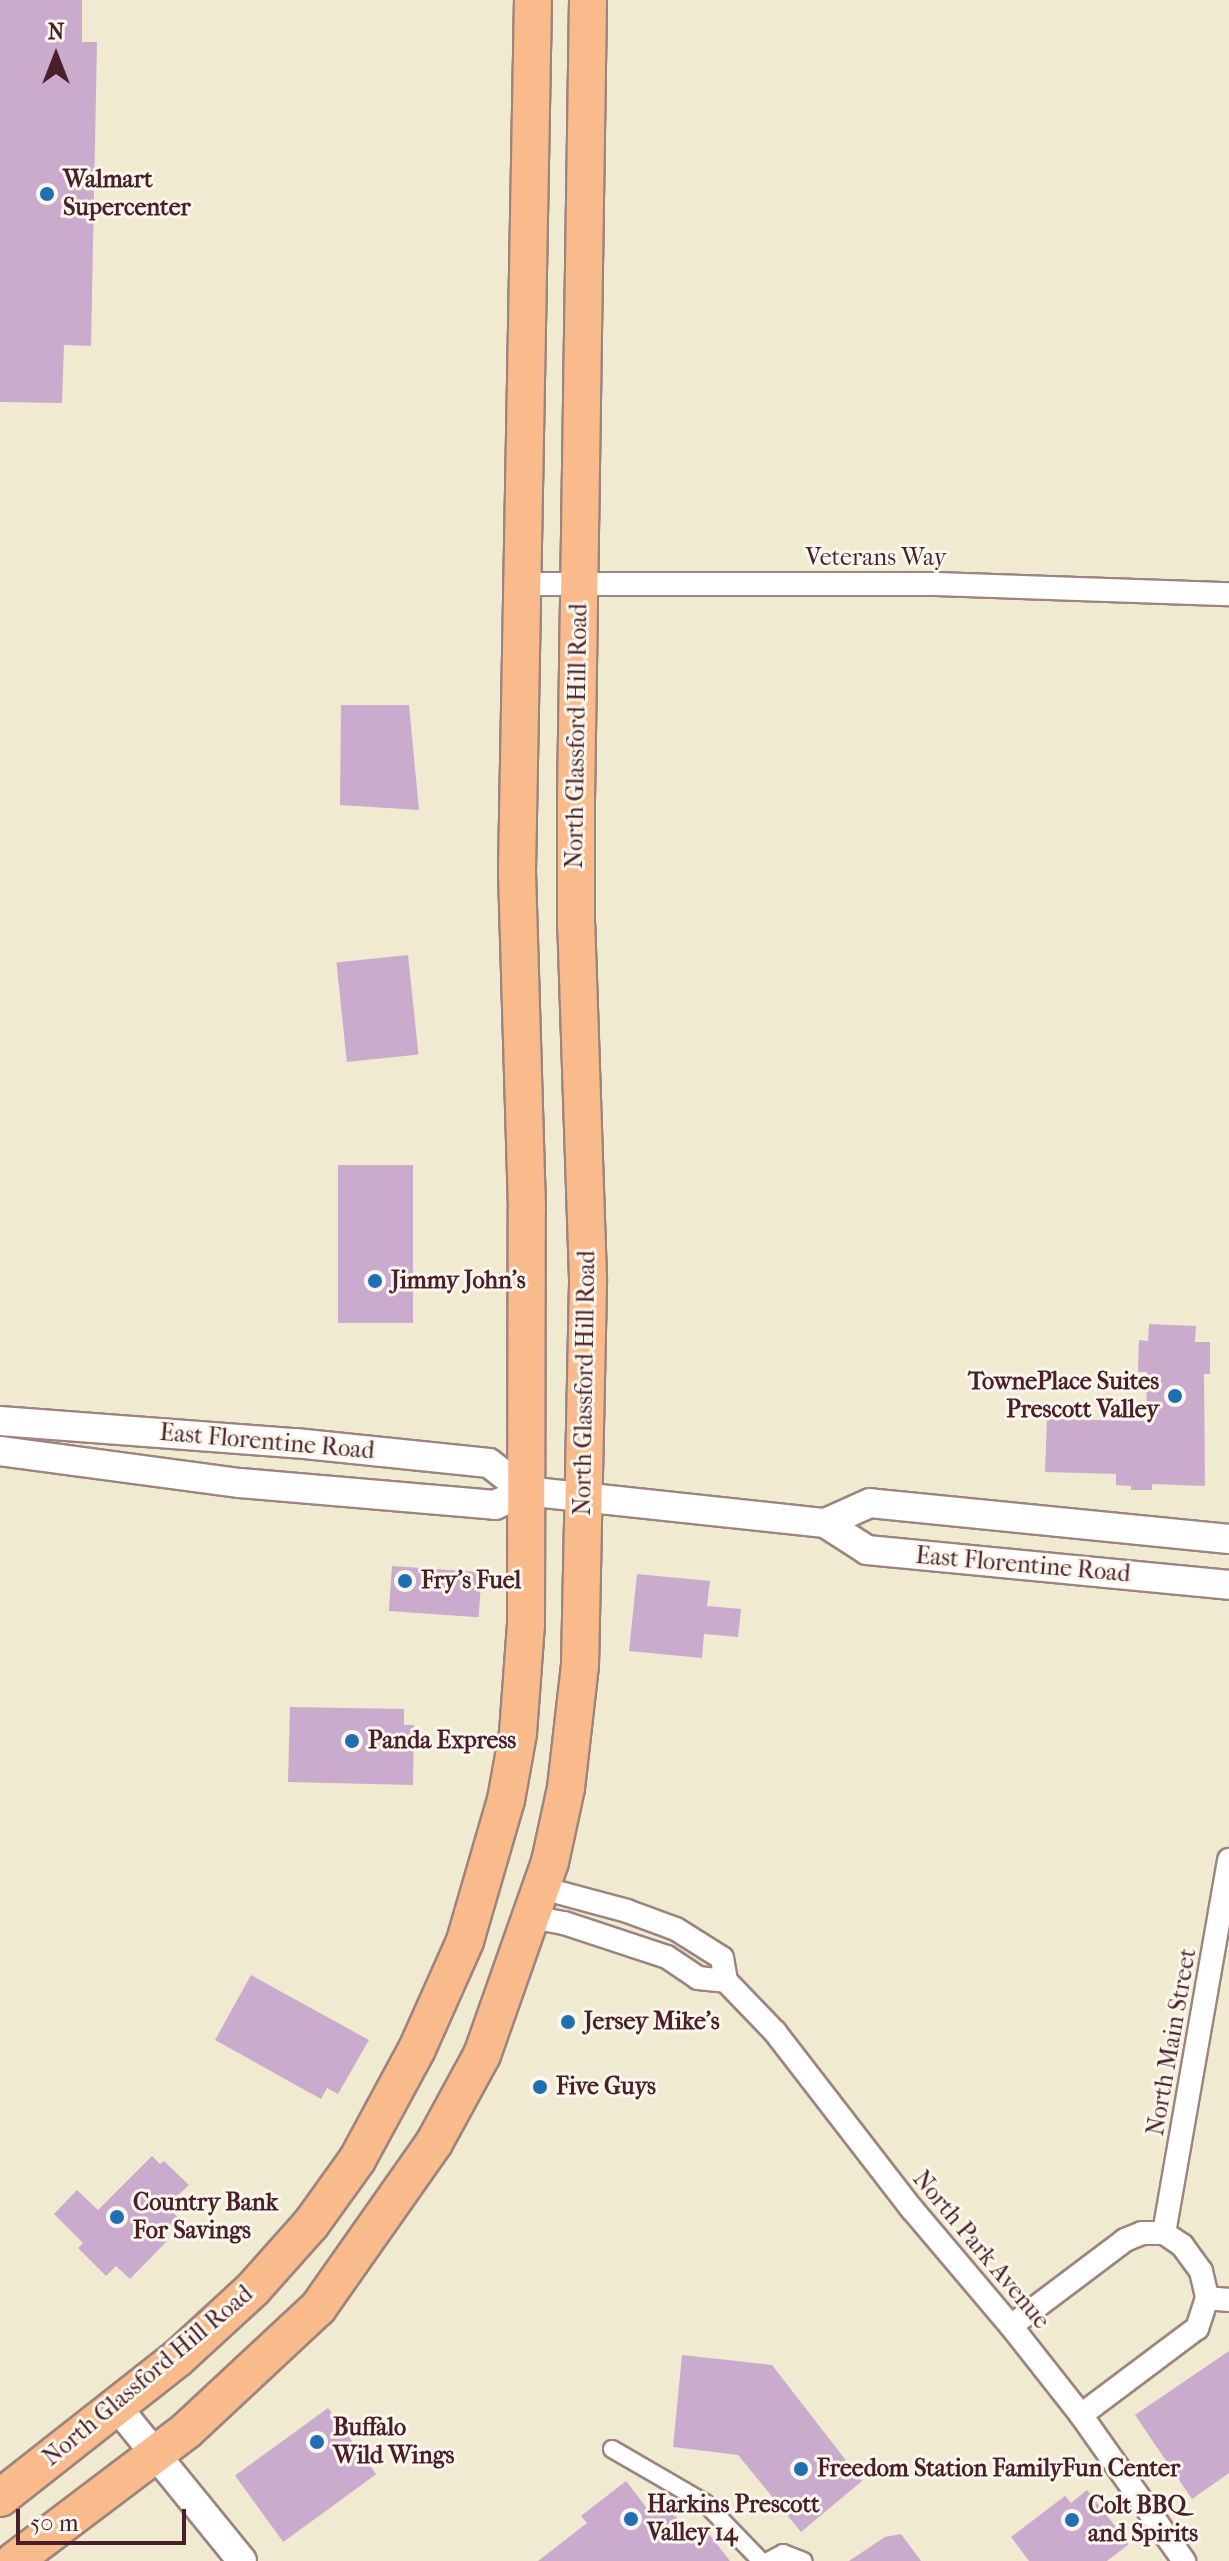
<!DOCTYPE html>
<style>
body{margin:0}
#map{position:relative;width:1229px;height:2561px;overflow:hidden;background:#f0ead0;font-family:"IM FELL French Canon",serif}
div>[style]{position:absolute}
.building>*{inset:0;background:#caabce;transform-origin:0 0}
.roads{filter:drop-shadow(2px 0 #9d847e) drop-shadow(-2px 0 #9d847e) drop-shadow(0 2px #9d847e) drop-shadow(0 -2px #9d847e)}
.pedestrian>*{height:16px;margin:-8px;padding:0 8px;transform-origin:8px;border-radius:8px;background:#fff}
.minor>*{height:22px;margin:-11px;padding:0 11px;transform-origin:11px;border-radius:11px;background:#fff}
.tertiary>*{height:28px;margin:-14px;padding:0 14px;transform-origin:14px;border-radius:14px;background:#fff}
.primary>*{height:36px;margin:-18px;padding:0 18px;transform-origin:18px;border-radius:18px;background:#fabb8c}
.dots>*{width:22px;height:22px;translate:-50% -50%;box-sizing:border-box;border:4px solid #fbf7ec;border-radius:50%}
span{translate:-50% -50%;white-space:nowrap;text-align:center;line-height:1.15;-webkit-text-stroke:6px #fbf7ec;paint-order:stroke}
.poi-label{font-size:24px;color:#4a1f2b;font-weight:700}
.left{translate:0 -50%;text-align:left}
.right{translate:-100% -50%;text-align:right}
.street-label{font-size:24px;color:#4a1f2b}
.north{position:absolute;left:16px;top:16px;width:80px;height:80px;-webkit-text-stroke:6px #fbf7ec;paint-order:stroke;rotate:0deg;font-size:22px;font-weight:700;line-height:32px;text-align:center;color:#4a1f2b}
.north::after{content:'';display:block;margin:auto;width:28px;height:36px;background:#4a1f2b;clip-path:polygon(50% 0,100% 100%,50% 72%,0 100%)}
.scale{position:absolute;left:16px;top:2509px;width:170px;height:36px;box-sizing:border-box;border:4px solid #4a1f2b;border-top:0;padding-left:10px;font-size:24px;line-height:28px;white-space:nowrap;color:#4a1f2b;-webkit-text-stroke:6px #fbf7ec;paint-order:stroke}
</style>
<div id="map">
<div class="building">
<div style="clip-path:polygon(0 0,82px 0,82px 42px,97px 42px,91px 346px,64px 345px,62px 403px,0 402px)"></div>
<div style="clip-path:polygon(341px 705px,409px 705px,419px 810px,340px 805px)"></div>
<div style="left:408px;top:955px;width:100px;height:72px;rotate:84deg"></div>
<div style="left:338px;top:1165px;width:75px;height:158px"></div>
<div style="clip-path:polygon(1149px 1324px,1196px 1326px,1195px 1342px,1210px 1342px,1210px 1374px,1204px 1374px,1205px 1486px,1152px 1484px,1152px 1490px,1131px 1490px,1131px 1486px,1116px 1485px,1116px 1474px,1045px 1472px,1047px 1419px,1146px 1421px,1147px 1372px,1138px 1372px,1139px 1340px,1148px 1341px)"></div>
<div style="left:392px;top:1566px;width:90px;height:45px;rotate:4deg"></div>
<div style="clip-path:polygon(637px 1574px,710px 1581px,707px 1606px,741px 1609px,738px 1637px,704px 1634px,702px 1658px,629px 1651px)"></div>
<div style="clip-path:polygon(290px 1707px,404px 1709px,404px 1725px,414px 1725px,413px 1785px,288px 1782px)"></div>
<div style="clip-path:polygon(251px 1975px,369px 2040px,338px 2094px,327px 2088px,321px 2099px,215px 2040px)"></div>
<div style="clip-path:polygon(152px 2156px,160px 2164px,164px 2161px,189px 2185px,174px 2199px,178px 2204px,171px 2211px,180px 2219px,162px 2237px,166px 2242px,130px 2279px,116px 2266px,106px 2276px,78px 2248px,83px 2243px,54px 2214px,77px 2190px,98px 2210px)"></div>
<div style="clip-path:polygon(1229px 2351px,1229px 2473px,1192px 2499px,1135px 2415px)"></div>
<div style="clip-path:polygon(682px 2355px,772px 2365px,862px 2481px,801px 2532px,738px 2455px,673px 2447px)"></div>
<div style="left:328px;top:2408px;width:82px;height:115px;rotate:54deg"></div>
<div style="clip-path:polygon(626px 2481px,649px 2511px,663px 2500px,693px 2538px,705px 2529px,730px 2561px,538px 2561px,587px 2523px,581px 2516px)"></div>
<div style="clip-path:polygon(1087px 2490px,1129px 2544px,1107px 2561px,1029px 2561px,1011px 2537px,1065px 2496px,1071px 2503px)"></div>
<div style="clip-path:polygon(901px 2534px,921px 2561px,849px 2561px,885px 2537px)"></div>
</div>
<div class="roads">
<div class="pedestrian">
<div style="left:612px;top:2449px;width:108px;rotate:30.1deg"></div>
<div style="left:705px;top:2503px;width:81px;rotate:46deg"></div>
<div style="left:768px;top:2561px;width:17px;rotate:-28deg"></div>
<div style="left:783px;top:2553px;width:22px;rotate:21deg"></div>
</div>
<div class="minor">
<div style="left:522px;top:584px;width:414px"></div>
<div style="left:936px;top:584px;width:293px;rotate:2deg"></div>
<div style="left:542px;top:1888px;width:88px;rotate:15.1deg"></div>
<div style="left:627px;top:1911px;width:52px;rotate:20.2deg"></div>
<div style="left:676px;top:1929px;width:54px;rotate:32.2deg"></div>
<div style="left:722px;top:1958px;width:23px;rotate:80deg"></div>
<div style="left:532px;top:1917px;width:33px;rotate:11deg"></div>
<div style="left:564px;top:1923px;width:108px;rotate:18.3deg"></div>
<div style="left:667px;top:1957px;width:37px;rotate:34deg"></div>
<div style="left:698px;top:1978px;width:28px;rotate:6deg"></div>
<div style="left:726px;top:1981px;width:71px;rotate:46.1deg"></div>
<div style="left:775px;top:2032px;width:224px;rotate:52.3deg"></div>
<div style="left:912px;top:2209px;width:153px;rotate:49.8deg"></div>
<div style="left:1011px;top:2326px;width:113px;rotate:51.8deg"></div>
<div style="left:1081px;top:2415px;width:179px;rotate:54.8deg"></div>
<div style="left:1164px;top:2233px;width:379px;rotate:-80.1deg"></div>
<div style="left:1207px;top:2298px;width:22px;rotate:5deg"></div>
<div style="left:1011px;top:2326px;width:143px;rotate:-37deg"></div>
<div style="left:1125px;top:2240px;width:18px;rotate:-22deg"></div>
<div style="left:1142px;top:2233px;width:22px"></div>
<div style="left:1164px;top:2233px;width:22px;rotate:34deg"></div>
<div style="left:1182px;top:2245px;width:32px;rotate:54deg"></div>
<div style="left:1201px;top:2271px;width:28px;rotate:77deg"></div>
<div style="left:1207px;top:2298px;width:32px;rotate:108deg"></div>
<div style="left:1197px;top:2328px;width:145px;rotate:143.1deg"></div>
</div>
<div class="tertiary">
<div style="left:0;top:1421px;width:296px;rotate:4.3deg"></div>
<div style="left:295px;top:1443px;width:195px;rotate:5.9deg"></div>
<div style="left:489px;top:1463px;width:46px;rotate:37.9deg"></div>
<div style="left:0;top:1451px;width:242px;rotate:7.6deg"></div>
<div style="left:240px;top:1483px;width:256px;rotate:4.9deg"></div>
<div style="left:495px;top:1505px;width:33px;rotate:-25deg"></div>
<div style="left:525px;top:1491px;width:302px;rotate:6.1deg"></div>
<div style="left:1229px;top:1539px;width:361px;rotate:-174.3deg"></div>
<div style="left:870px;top:1503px;width:49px;rotate:156deg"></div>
<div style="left:825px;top:1523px;width:50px;rotate:32.7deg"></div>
<div style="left:867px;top:1550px;width:364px;rotate:5.5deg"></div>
<div style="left:117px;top:2407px;width:198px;rotate:50.9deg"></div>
</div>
<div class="primary">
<div style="left:0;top:2498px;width:226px;rotate:-38.2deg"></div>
<div style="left:178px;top:2358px;width:102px;rotate:-42.6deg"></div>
<div style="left:253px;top:2289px;width:87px;rotate:-48.3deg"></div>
<div style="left:311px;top:2224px;width:79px;rotate:-54.3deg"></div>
<div style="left:357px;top:2160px;width:126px;rotate:-61.6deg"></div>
<div style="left:417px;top:2049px;width:118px;rotate:-66deg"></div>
<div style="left:465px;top:1941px;width:147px;rotate:-73.8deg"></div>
<div style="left:506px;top:1800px;width:68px;rotate:-79.8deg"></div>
<div style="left:518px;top:1733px;width:109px;rotate:-85.8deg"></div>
<div style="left:526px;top:1624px;width:415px;rotate:-89.9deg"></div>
<div style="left:527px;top:1209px;width:337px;rotate:-91.7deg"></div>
<div style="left:517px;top:872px;width:872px;rotate:-88.95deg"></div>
<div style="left:14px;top:2561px;width:217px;rotate:-37.1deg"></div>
<div style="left:187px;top:2430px;width:179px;rotate:-43deg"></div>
<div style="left:318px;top:2308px;width:202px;rotate:-54.9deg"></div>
<div style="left:434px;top:2143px;width:100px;rotate:-61.4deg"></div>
<div style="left:482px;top:2055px;width:205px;rotate:-70.6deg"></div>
<div style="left:550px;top:1862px;width:76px;rotate:-77.8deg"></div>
<div style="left:566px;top:1788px;width:123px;rotate:-83.5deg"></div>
<div style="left:580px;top:1666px;width:387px;rotate:-88.8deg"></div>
<div style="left:588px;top:1279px;width:354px;rotate:-91.9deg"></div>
<div style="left:576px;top:925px;width:125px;rotate:-90deg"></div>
<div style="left:576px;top:800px;width:800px;rotate:-89.14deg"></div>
</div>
</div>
<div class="dots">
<div style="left:47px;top:194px;background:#1f6fb2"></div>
<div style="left:375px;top:1281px;background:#1f6fb2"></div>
<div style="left:1175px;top:1396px;background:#1f6fb2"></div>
<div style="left:405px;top:1581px;background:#1f6fb2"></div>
<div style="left:352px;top:1741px;background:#1f6fb2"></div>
<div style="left:568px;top:2022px;background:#1f6fb2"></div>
<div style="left:540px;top:2087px;background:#1f6fb2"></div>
<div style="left:117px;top:2217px;background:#1f6fb2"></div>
<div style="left:317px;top:2442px;background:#1f6fb2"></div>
<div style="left:801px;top:2469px;background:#1f6fb2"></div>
<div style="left:631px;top:2519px;background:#1f6fb2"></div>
<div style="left:1072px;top:2520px;background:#1f6fb2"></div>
</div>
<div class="poi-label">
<span class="left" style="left:63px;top:194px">Walmart<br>Supercenter</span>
<span class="left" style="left:391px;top:1281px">Jimmy John's</span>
<span class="right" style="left:1159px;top:1396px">TownePlace Suites<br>Prescott Valley</span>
<span class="left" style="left:421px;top:1581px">Fry's Fuel</span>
<span class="left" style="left:368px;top:1741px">Panda Express</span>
<span class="left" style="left:584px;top:2022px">Jersey Mike's</span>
<span class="left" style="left:556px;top:2087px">Five Guys</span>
<span class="left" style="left:133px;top:2217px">Country Bank<br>For Savings</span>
<span class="left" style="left:333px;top:2442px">Buffalo<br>Wild Wings</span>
<span class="left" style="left:817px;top:2469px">Freedom Station FamilyFun Center</span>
<span class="left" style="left:647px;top:2519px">Harkins Prescott<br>Valley 14</span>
<span class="left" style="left:1088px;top:2520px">Colt BBQ<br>and Spirits</span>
</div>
<div class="street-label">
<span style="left:876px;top:558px">Veterans Way</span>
<span style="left:577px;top:736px;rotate:-89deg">North Glassford Hill Road</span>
<span style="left:585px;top:1383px;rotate:-89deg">North Glassford Hill Road</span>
<span style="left:267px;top:1442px;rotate:5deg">East Florentine Road</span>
<span style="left:1023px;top:1565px;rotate:5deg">East Florentine Road</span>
<span style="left:1172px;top:2042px;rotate:-80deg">North Main Street</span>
<span style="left:981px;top:2250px;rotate:50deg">North Park Avenue</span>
<span style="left:148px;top:2376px;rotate:-40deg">North Glassford Hill Road</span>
</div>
<div class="north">N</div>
<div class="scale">50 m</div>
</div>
